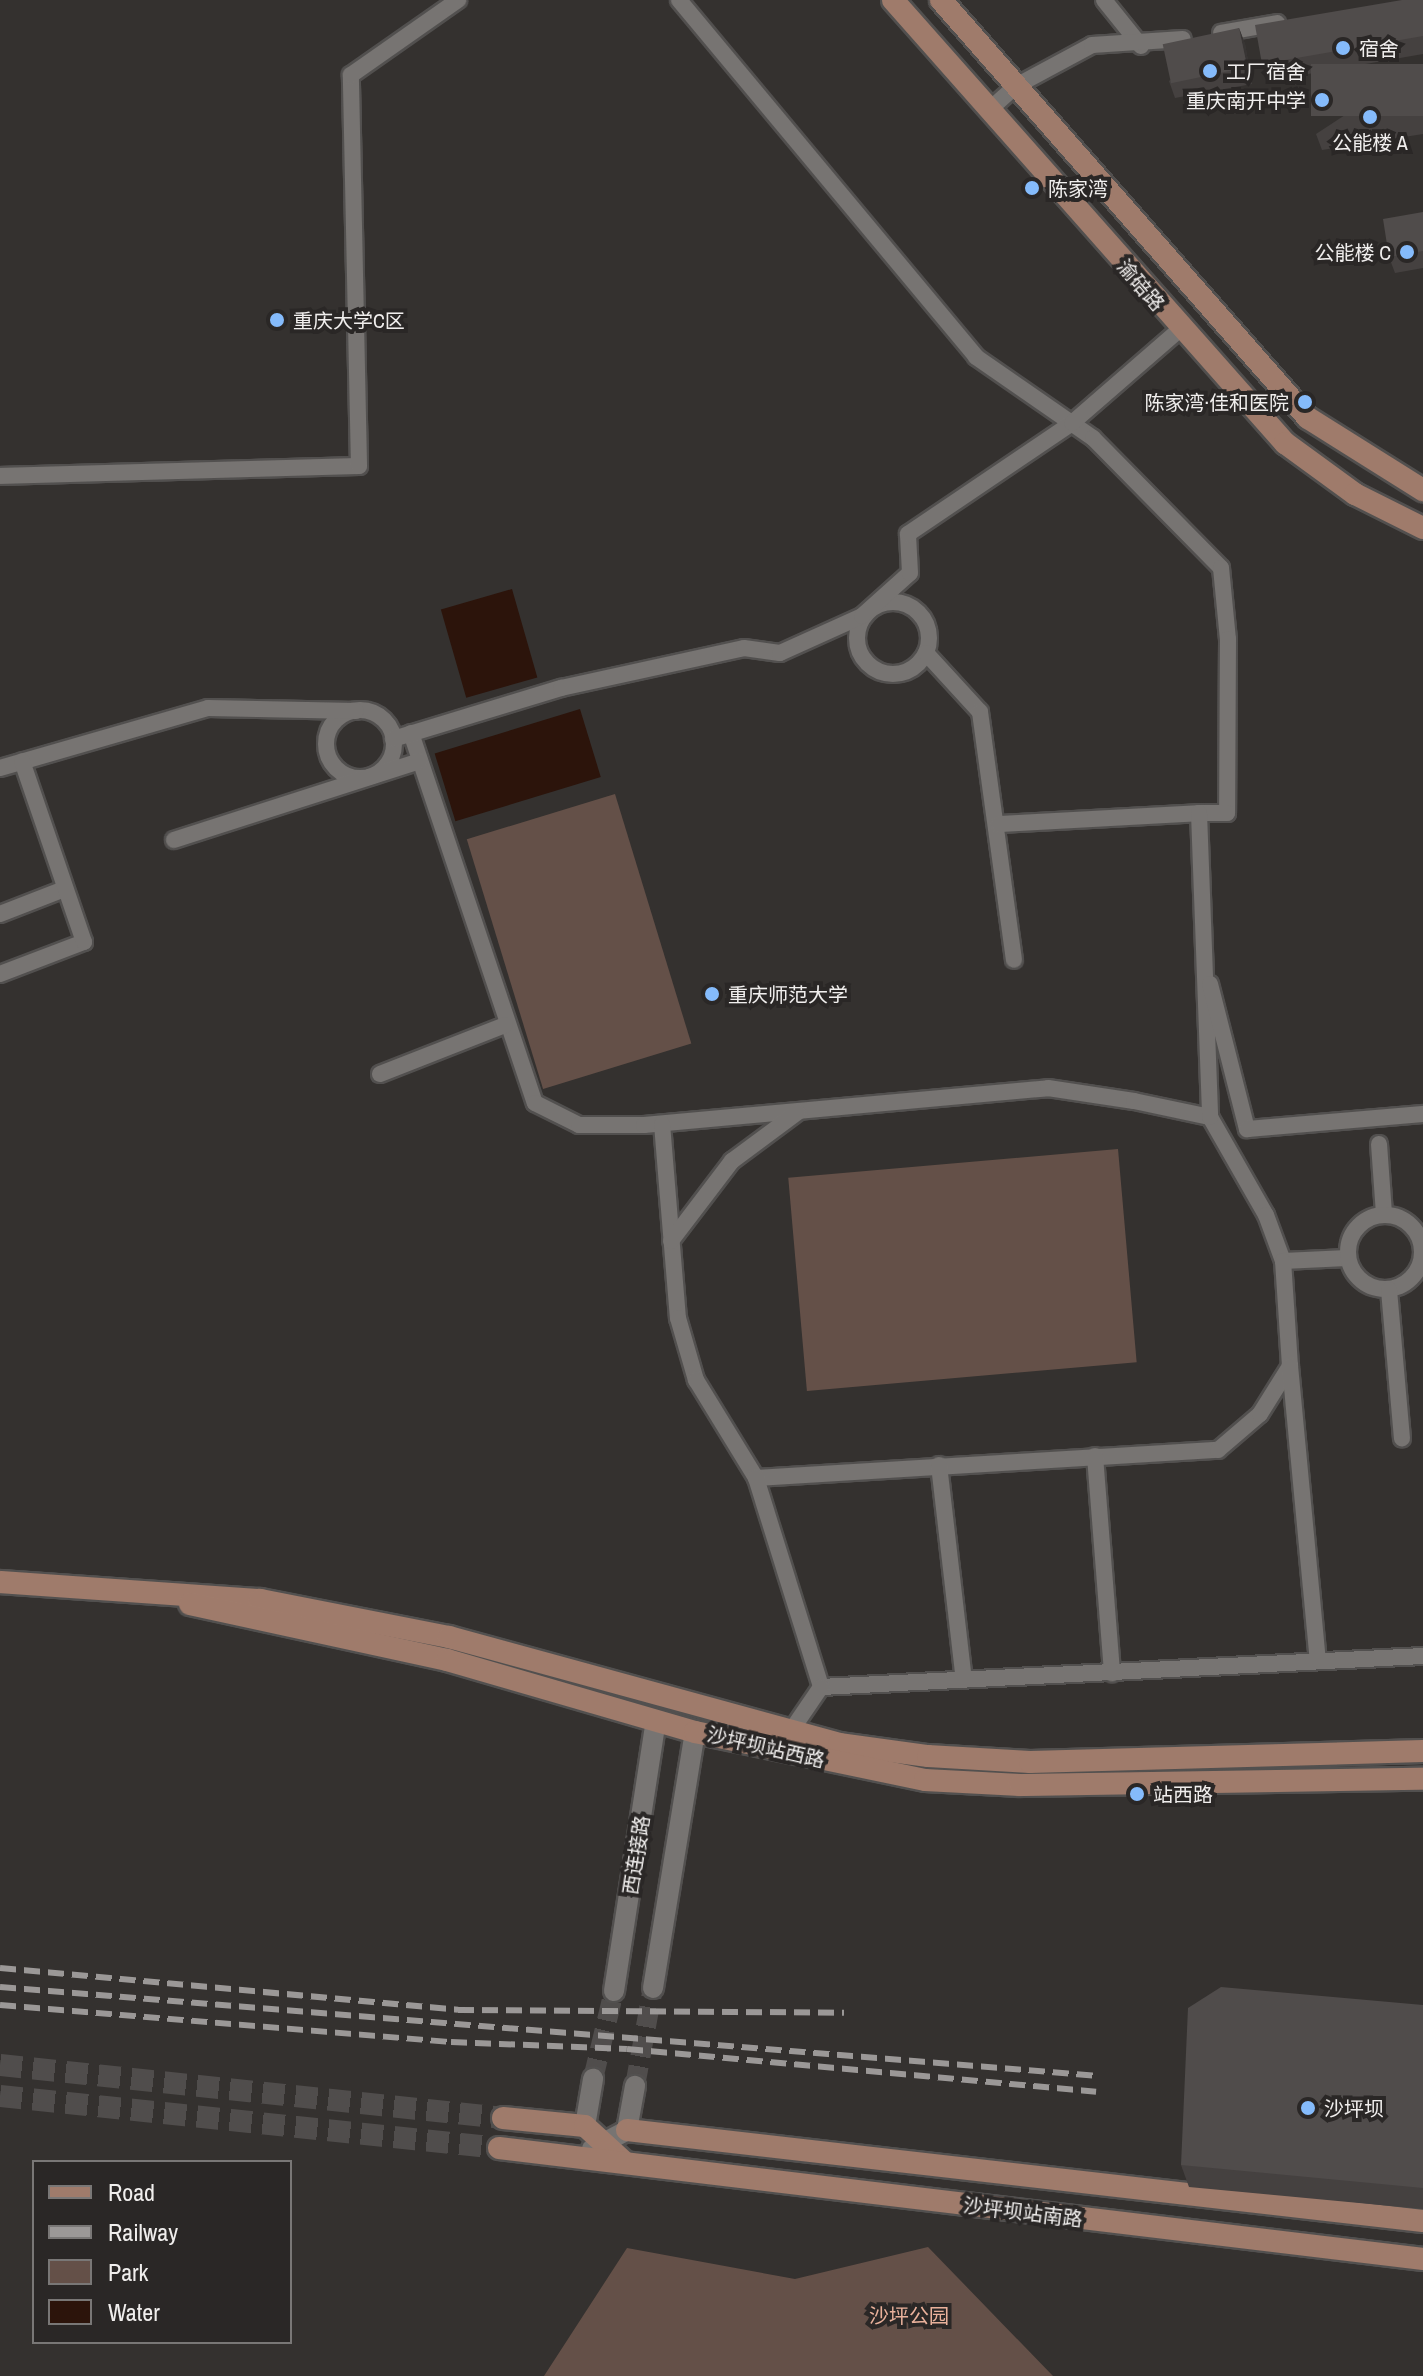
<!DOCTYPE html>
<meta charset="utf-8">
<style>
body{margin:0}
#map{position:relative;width:1423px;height:2376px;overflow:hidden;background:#34312f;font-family:"Archivo Narrow","Noto Sans SC",sans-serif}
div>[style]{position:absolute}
.green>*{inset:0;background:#645048;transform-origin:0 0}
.water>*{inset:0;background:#2c140b;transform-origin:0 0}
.tertiary-tunnel>*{height:20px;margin-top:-10px;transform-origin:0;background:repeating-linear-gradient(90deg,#504d4c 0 20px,transparent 0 30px)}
.secondary-tunnel>*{height:22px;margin-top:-11px;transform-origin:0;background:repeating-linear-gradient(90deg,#504d4c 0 22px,transparent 0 33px)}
.roads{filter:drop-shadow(2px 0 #52504f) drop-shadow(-2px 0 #52504f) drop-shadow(0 2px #52504f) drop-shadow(0 -2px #52504f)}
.minor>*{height:16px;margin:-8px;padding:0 8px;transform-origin:8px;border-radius:8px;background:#777472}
.minor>.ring{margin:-8px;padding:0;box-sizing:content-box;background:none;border:16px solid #777472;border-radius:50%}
.tertiary>*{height:20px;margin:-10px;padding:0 10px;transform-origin:10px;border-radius:10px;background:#777472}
.secondary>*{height:22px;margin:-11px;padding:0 11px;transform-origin:11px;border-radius:11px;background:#9f7b6b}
.rail>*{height:6px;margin-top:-3px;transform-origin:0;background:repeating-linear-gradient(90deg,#9b9897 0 16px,transparent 0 24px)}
.wall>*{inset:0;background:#454140}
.shaded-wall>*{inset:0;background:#383534}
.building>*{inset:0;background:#504c4b;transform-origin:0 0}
.dots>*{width:22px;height:22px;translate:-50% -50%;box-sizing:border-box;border:4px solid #2a2726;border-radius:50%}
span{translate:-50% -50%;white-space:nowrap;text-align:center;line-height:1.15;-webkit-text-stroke:8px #2a2726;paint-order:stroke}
.poi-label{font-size:20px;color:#f0eeed}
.left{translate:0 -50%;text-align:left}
.right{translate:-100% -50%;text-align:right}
.street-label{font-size:20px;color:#f0eeed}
.park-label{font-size:20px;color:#e9b19b}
.legend{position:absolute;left:32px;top:2160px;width:260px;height:184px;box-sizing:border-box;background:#2a2726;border:2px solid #797776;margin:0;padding:10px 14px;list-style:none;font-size:24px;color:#f0eeed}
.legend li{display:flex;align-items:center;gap:16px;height:40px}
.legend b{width:40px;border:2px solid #797776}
</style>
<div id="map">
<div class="green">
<div style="left:615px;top:794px;width:261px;height:155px;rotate:73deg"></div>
<div style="left:1118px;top:1149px;width:214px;height:331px;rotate:85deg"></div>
<div style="clip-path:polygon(928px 2247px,1053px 2376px,544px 2376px,627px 2248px,795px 2279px)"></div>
</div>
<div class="water">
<div style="left:512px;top:589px;width:92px;height:74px;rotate:74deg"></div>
<div style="left:580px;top:709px;width:71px;height:152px;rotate:73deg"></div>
</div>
<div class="tertiary-tunnel">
<div style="left:593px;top:2079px;width:90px;rotate:-76.6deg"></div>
<div style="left:635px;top:2086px;width:100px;rotate:-79.6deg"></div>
</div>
<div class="secondary-tunnel">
<div style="left:0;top:2065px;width:506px;rotate:6.01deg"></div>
<div style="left:0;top:2096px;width:502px;rotate:5.95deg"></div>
</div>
<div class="roads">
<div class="minor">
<div style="left:679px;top:0;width:464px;rotate:50.2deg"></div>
<div style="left:976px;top:357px;width:142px;rotate:34.7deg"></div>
<div style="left:1093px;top:438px;width:182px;rotate:45.4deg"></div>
<div style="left:1221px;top:568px;width:71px;rotate:84.4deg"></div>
<div style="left:1228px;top:639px;width:174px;rotate:90.3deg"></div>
<div style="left:1227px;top:813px;width:28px;rotate:180deg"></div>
<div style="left:1104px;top:0;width:59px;rotate:51.2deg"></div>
<div style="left:1221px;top:33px;width:57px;rotate:-10.1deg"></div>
<div style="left:988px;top:111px;width:38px;rotate:-42deg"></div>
<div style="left:1016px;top:86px;width:86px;rotate:-28.3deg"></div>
<div style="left:1092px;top:45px;width:91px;rotate:-3.8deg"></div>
<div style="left:0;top:476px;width:359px;rotate:-1.6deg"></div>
<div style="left:359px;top:466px;width:391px;rotate:-91.2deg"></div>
<div style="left:351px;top:75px;width:131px;rotate:-35deg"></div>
<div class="ring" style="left:857px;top:602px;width:56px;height:56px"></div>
<div style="left:926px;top:653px;width:80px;rotate:47.5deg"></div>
<div style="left:980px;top:712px;width:250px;rotate:82.2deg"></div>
<div class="ring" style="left:326px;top:710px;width:52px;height:52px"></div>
<div style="left:411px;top:733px;width:390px;rotate:71.5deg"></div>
<div style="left:535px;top:1103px;width:49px;rotate:26.6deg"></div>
<div style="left:579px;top:1125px;width:65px"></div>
<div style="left:644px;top:1125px;width:406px;rotate:-5.2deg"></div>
<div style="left:1048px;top:1088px;width:87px;rotate:8.6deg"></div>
<div style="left:1134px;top:1101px;width:78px;rotate:11.9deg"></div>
<div style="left:1210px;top:1117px;width:113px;rotate:60.3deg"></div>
<div style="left:1266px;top:1215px;width:49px;rotate:69.7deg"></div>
<div style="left:1283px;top:1261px;width:64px;rotate:-2.7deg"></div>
<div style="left:393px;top:739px;width:176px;rotate:-16.9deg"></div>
<div style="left:561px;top:688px;width:187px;rotate:-12.3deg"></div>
<div style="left:744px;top:648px;width:36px;rotate:8deg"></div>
<div style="left:780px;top:653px;width:90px;rotate:-24.3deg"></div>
<div style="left:862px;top:616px;width:64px;rotate:-41.9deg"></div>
<div style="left:910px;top:573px;width:39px;rotate:-93deg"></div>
<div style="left:908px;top:534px;width:198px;rotate:-34.1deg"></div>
<div style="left:1072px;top:423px;width:143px;rotate:-41deg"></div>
<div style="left:0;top:768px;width:216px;rotate:-16.1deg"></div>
<div style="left:208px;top:708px;width:148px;rotate:1.2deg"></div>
<div style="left:999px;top:824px;width:200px;rotate:-3.1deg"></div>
<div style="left:1199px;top:813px;width:304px;rotate:87.9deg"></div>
<div style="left:174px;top:840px;width:258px;rotate:-17.8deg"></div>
<div style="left:0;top:914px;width:69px;rotate:-21.3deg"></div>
<div style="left:0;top:974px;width:90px;rotate:-20.9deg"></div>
<div style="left:84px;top:942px;width:191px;rotate:-108.9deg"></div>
<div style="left:1210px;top:984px;width:150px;rotate:75.7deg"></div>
<div style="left:1247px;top:1129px;width:177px;rotate:-4.9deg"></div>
<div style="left:380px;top:1074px;width:134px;rotate:-21.4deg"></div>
<div style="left:662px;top:1124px;width:195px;rotate:85.3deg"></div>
<div style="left:678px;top:1318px;width:65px;rotate:73.8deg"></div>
<div style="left:696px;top:1380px;width:115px;rotate:58.5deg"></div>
<div style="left:756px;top:1478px;width:463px;rotate:-3.5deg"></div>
<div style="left:1218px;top:1450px;width:55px;rotate:-40.6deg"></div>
<div style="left:1260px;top:1414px;width:57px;rotate:-58deg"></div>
<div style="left:1290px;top:1366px;width:105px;rotate:-93.8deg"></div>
<div style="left:1379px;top:1144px;width:70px;rotate:85.9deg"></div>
<div class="ring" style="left:1348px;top:1215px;width:58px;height:58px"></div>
<div style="left:671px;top:1241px;width:101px;rotate:-52.7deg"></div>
<div style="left:732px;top:1161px;width:82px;rotate:-36.6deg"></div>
<div style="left:1389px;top:1290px;width:149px;rotate:85deg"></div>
<div style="left:1290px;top:1366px;width:296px;rotate:84.6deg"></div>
<div style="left:1095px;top:1456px;width:218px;rotate:85.5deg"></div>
<div style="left:939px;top:1465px;width:216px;rotate:83.4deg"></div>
<div style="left:756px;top:1478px;width:219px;rotate:72.7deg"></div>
<div style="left:821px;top:1687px;width:603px;rotate:-2.95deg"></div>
<div style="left:791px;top:1731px;width:53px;rotate:-55.7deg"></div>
</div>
<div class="tertiary">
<div style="left:653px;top:1988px;width:259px;rotate:-80.7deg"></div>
<div style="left:614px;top:1991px;width:274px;rotate:-81.2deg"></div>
<div style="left:585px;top:2126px;width:48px;rotate:-80.3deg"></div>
<div style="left:592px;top:2149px;width:40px;rotate:-28deg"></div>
<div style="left:627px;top:2130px;width:45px;rotate:-79.7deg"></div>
</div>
<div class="secondary">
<div style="left:893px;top:0;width:592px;rotate:48.5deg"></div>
<div style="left:1285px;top:443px;width:87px;rotate:36.1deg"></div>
<div style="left:1355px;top:494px;width:76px;rotate:26.6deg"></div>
<div style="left:941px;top:0;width:556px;rotate:48.72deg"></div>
<div style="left:1308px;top:418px;width:136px;rotate:32.1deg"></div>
<div style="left:0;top:1582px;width:261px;rotate:4deg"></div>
<div style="left:260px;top:1600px;width:193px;rotate:11.1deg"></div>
<div style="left:449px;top:1637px;width:404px;rotate:15.3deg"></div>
<div style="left:839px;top:1744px;width:90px;rotate:7.7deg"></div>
<div style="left:928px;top:1756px;width:102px;rotate:3.4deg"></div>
<div style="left:1030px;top:1762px;width:393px;rotate:-1.6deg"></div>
<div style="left:190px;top:1604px;width:263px;rotate:12.3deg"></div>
<div style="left:447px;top:1660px;width:258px;rotate:16.2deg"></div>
<div style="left:695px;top:1732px;width:235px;rotate:11.8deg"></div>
<div style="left:925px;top:1780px;width:95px;rotate:3deg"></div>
<div style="left:1020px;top:1785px;width:403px;rotate:-0.9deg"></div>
<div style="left:503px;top:2118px;width:82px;rotate:5.6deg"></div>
<div style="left:585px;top:2126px;width:52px;rotate:42.6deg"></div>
<div style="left:627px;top:2130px;width:801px;rotate:6.52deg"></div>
<div style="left:499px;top:2148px;width:931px;rotate:6.85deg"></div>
</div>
</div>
<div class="rail">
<div style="left:0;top:1968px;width:460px;rotate:5.2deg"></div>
<div style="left:458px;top:2010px;width:386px;rotate:0.4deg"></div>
<div style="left:0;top:1987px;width:1102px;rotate:4.63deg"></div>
<div style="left:0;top:2005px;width:453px;rotate:4.7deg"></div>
<div style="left:451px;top:2042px;width:176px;rotate:2.3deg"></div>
<div style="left:627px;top:2049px;width:471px;rotate:5.2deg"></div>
</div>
<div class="wall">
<div style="clip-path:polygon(1423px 0,1423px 54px,1268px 81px,1262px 64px)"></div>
<div style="clip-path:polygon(1239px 28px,1245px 44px,1252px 84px,1175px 98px,1169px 81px)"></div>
<div style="clip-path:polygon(1423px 64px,1423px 134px,1322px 150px,1316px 134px)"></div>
<div style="clip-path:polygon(1423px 212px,1423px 268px,1395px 273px,1389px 257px)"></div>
<div style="clip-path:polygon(1423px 2005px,1423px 2209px,1189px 2187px,1181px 2165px)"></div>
</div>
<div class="shaded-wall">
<div style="clip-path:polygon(1239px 28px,1245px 44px,1252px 84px,1247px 67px)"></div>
</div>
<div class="building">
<div style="clip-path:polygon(1402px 0,1423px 0,1423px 36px,1262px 64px,1255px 25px)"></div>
<div style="left:1239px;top:28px;width:40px;height:78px;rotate:78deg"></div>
<div style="left:1423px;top:64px;width:52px;height:112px;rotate:90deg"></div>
<div style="clip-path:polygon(1423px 212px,1423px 251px,1389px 257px,1383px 219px)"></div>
<div style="clip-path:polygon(1221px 1987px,1423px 2005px,1423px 2188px,1181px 2165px,1188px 2008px)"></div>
</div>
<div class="dots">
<div style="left:1343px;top:48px;background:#85bbfb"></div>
<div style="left:1210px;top:71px;background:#85bbfb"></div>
<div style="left:1322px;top:100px;background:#85bbfb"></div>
<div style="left:1370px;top:117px;background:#85bbfb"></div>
<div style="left:1032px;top:188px;background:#85bbfb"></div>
<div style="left:1407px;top:252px;background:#85bbfb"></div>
<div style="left:277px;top:320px;background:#85bbfb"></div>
<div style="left:1305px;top:402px;background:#85bbfb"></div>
<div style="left:712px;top:994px;background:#85bbfb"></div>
<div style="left:1137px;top:1794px;background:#85bbfb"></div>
<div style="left:1308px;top:2108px;background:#85bbfb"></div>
</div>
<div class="poi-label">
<span class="left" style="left:1359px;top:48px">宿舍</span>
<span class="left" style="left:1226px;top:71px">工厂宿舍</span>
<span class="right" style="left:1306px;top:100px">重庆南开中学</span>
<span style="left:1370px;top:142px">公能楼 A</span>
<span class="left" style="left:1048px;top:188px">陈家湾</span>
<span class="right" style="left:1391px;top:252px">公能楼 C</span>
<span class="left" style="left:293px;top:320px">重庆大学C区</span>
<span class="right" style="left:1289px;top:402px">陈家湾·佳和医院</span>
<span class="left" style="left:728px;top:994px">重庆师范大学</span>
<span class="left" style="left:1153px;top:1794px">站西路</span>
<span class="left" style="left:1324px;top:2108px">沙坪坝</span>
</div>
<div class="street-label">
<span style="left:1141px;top:285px;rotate:49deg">渝碚路</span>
<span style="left:766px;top:1747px;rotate:13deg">沙坪坝站西路</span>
<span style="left:636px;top:1855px;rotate:-81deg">西连接路</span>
<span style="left:1023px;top:2212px;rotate:7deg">沙坪坝站南路</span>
</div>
<div class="park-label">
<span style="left:909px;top:2315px">沙坪公园</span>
</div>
<ul class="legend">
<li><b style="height:10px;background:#9f7b6b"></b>Road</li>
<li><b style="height:10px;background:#9b9897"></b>Railway</li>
<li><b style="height:22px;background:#645048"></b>Park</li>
<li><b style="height:22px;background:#2c140b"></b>Water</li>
</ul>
</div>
